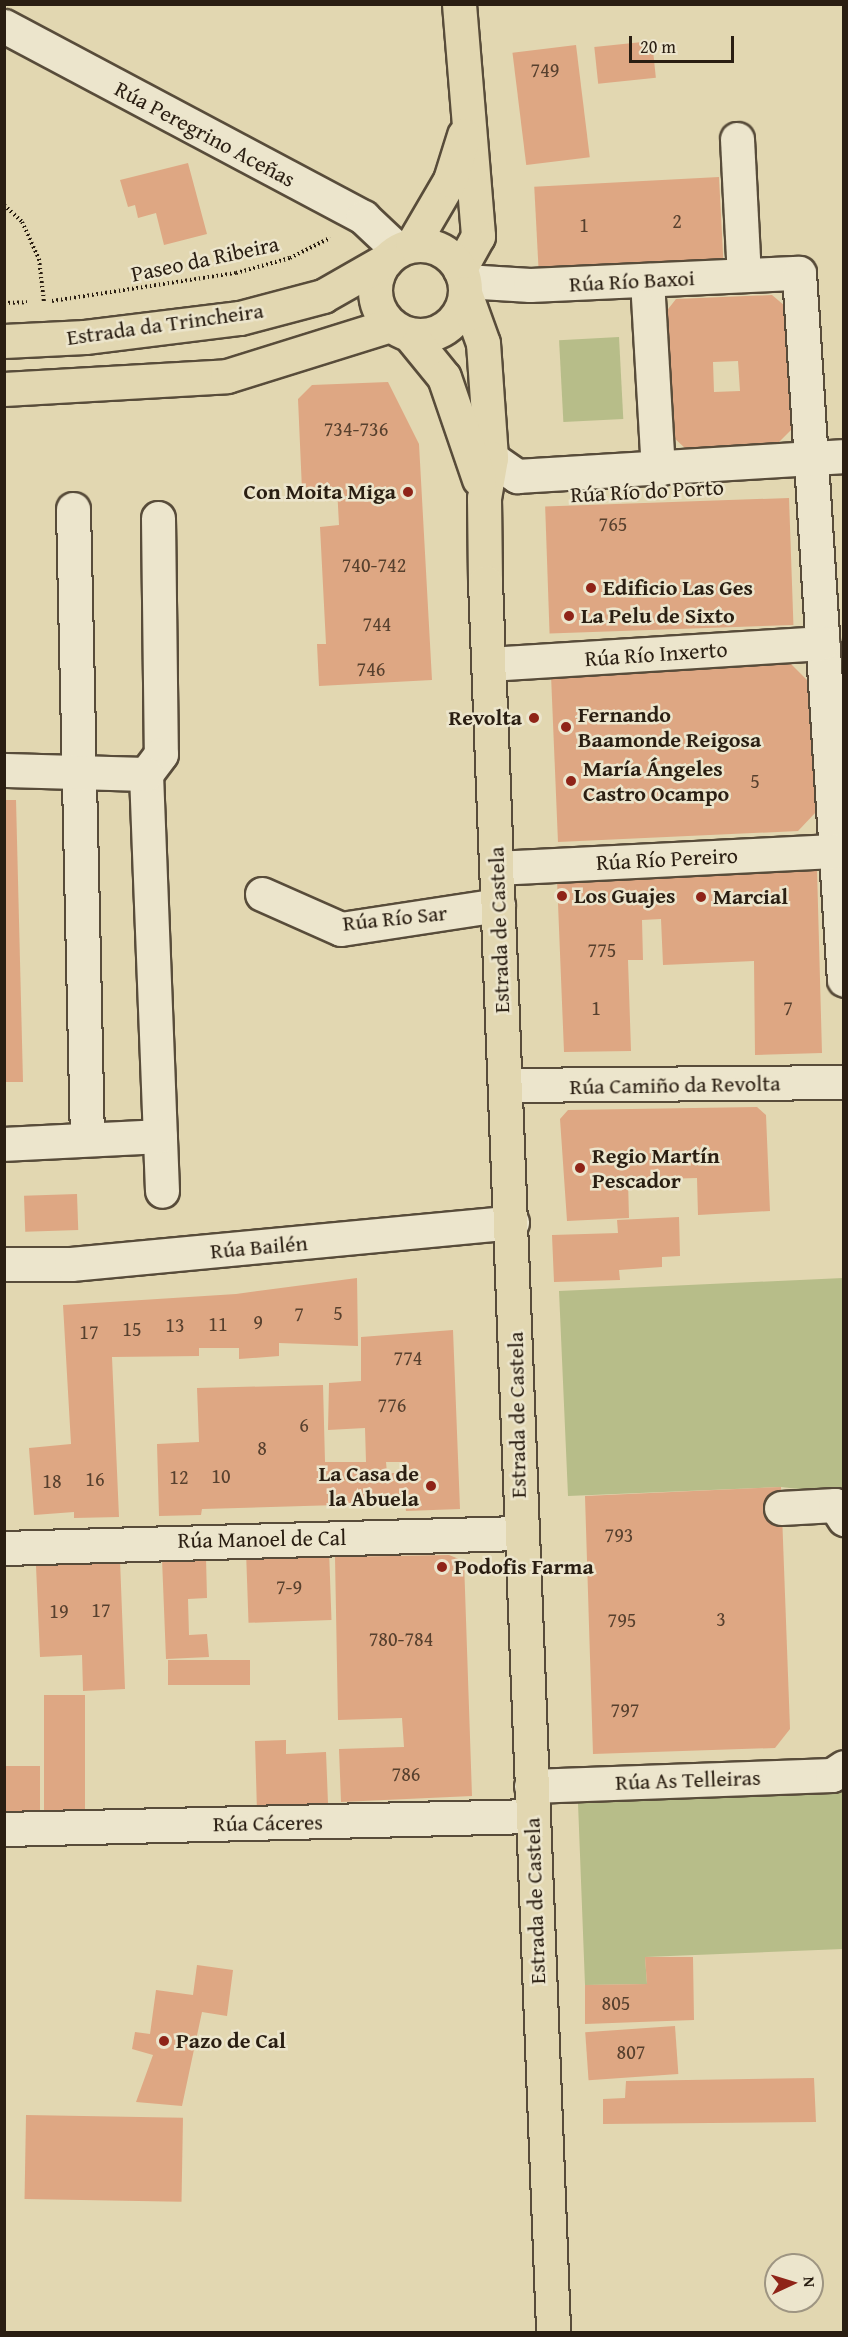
<!DOCTYPE html>
<meta charset="utf-8">
<style>
body{margin:0}
#map{position:relative;width:848px;height:2337px;overflow:hidden;background:#e2d7b1;font-family:"Gentium Book Plus",serif}
div>[style]{position:absolute}
.green>*{inset:0;background:#b7bd89;transform-origin:0 0}
.building>*{inset:0;background:#dea783;transform-origin:0 0}
.path>*{height:4px;margin-top:-2px;transform-origin:0;background:repeating-linear-gradient(90deg,#2a1e12 0 1.5px,transparent 0 4.5px)}
.roads{filter:drop-shadow(2px 0 #584c3a) drop-shadow(-2px 0 #584c3a) drop-shadow(0 2px #584c3a) drop-shadow(0 -2px #584c3a)}
.minor>*{height:33px;margin:-16.5px;padding:0 16.5px;transform-origin:16.5px;border-radius:16.5px;background:#ece5cc}
.major>*{height:33px;margin:-16.5px;padding:0 16.5px;transform-origin:16.5px;border-radius:16.5px;background:#e2d7b1}
.major>.ring{margin:-16.5px;padding:0;box-sizing:content-box;background:none;border:33px solid #e2d7b1;border-radius:50%}
.highway>*{height:33px;margin:-16.5px;padding:0 16.5px;transform-origin:16.5px;border-radius:16.5px;background:#e2d7b1}
.dots>*{width:16px;height:16px;translate:-50% -50%;box-sizing:border-box;border:3px solid #ece5cc;border-radius:50%}
span{translate:-50% -50%;white-space:nowrap;text-align:center;line-height:1.15;-webkit-text-stroke:5px #ece5cc;paint-order:stroke}
.number-label{font-size:20px;color:#57402e}
.number-label span{-webkit-text-stroke-width:0}
.street-label{font-size:22px;color:#2a1e12}
.poi-label{font-size:22px;color:#2a1e12;font-weight:700}
.right{translate:-100% -50%;text-align:right}
.left{translate:0 -50%;text-align:left}
.frame{position:absolute;inset:0;border:6px solid #2a1e12;pointer-events:none}
.north{position:absolute;left:764px;top:2253px;width:60px;height:60px;box-sizing:border-box;background:#ece5cc;border:2px solid #9e9582;border-radius:50%;rotate:86deg;font-size:16px;font-weight:700;line-height:24px;text-align:center;color:#2a1e12}
.north::after{content:'';display:block;margin:auto;width:21px;height:27px;background:#8f2418;clip-path:polygon(50% 0,100% 100%,50% 72%,0 100%)}
.scale{position:absolute;left:629px;top:36px;width:105px;height:27px;box-sizing:border-box;border:3px solid #2a1e12;border-top:0;padding-left:8px;font-size:18px;line-height:21px;white-space:nowrap;color:#2a1e12;-webkit-text-stroke:4px #ece5cc;paint-order:stroke}
</style>
<div id="map">
<div class="green">
<div style="left:619px;top:337px;width:82px;height:60px;rotate:87deg"></div>
<div style="clip-path:polygon(843px 1278px,843px 1494px,781px 1487px,568px 1496px,559px 1291px)"></div>
<div style="clip-path:polygon(843px 1792px,843px 1949px,645px 1957px,647px 1984px,585px 1985px,578px 1803px)"></div>
</div>
<div class="building">
<div style="left:652px;top:41px;width:37px;height:58px;rotate:84deg"></div>
<div style="left:576px;top:45px;width:113px;height:64px;rotate:83deg"></div>
<div style="clip-path:polygon(188px 163px,207px 234px,164px 245px,156px 213px,138px 218px,135px 205px,128px 207px,120px 180px)"></div>
<div style="left:719px;top:177px;width:83px;height:185px;rotate:87deg"></div>
<div style="clip-path:polygon(evenodd,772px 295px,785px 306px,791px 430px,778px 443px,686px 449px,672px 436px,665px 313px,676px 299px,772px 295px,738px 361px,740px 391px,714px 392px,713px 362px,738px 361px)"></div>
<div style="clip-path:polygon(388px 382px,419px 444px,432px 680px,319px 686px,317px 644px,326px 644px,320px 527px,339px 525px,337px 487px,302px 490px,298px 399px,312px 385px)"></div>
<div style="left:789px;top:498px;width:127px;height:244px;rotate:88deg"></div>
<div style="clip-path:polygon(791px 664px,812px 685px,815px 744px,816px 812px,798px 831px,558px 842px,551px 675px)"></div>
<div style="clip-path:polygon(4px 800px,16px 800px,23px 1082px,4px 1082px)"></div>
<div style="clip-path:polygon(817px 869px,822px 1053px,755px 1055px,754px 961px,663px 965px,661px 919px,642px 920px,643px 960px,628px 960px,631px 1051px,564px 1052px,557px 879px)"></div>
<div style="clip-path:polygon(757px 1107px,766px 1115px,770px 1211px,698px 1215px,697px 1178px,628px 1180px,629px 1218px,567px 1221px,560px 1119px,568px 1110px)"></div>
<div style="left:77px;top:1194px;width:36px;height:53px;rotate:88deg"></div>
<div style="clip-path:polygon(679px 1217px,680px 1256px,662px 1257px,662px 1267px,619px 1270px,620px 1280px,554px 1282px,552px 1235px,618px 1233px,617px 1220px)"></div>
<div style="clip-path:polygon(357px 1278px,358px 1346px,279px 1343px,279px 1356px,239px 1359px,239px 1348px,199px 1348px,199px 1356px,112px 1357px,119px 1517px,74px 1518px,74px 1512px,34px 1515px,29px 1448px,71px 1444px,63px 1305px,236px 1294px)"></div>
<div style="clip-path:polygon(evenodd,453px 1330px,460px 1509px,406px 1511px,405px 1503px,202px 1509px,201px 1515px,159px 1516px,157px 1444px,199px 1442px,197px 1388px,323px 1385px,325px 1462px,366px 1462px,365px 1428px,328px 1430px,329px 1383px,361px 1381px,361px 1337px,453px 1330px,386px 1462px,404px 1462px,405px 1473px,387px 1473px,386px 1462px)"></div>
<div style="clip-path:polygon(781px 1487px,790px 1729px,775px 1748px,593px 1754px,585px 1496px)"></div>
<div style="left:329px;top:1549px;width:71px;height:83px;rotate:88deg"></div>
<div style="clip-path:polygon(449px 1555px,464px 1561px,472px 1796px,341px 1802px,339px 1749px,404px 1747px,402px 1718px,338px 1720px,335px 1557px)"></div>
<div style="clip-path:polygon(206px 1557px,207px 1598px,188px 1599px,189px 1635px,207px 1634px,209px 1657px,166px 1659px,162px 1559px)"></div>
<div style="clip-path:polygon(120px 1560px,125px 1689px,83px 1691px,82px 1655px,40px 1657px,36px 1566px)"></div>
<div style="left:250px;top:1660px;width:25px;height:82px;rotate:90deg"></div>
<div style="left:44px;top:1695px;width:41px;height:125px"></div>
<div style="clip-path:polygon(286px 1740px,286px 1754px,326px 1752px,328px 1803px,257px 1812px,255px 1741px)"></div>
<div style="left:4px;top:1766px;width:36px;height:54px"></div>
<div style="clip-path:polygon(645px 1957px,693px 1957px,694px 2020px,585px 2024px,585px 1985px,647px 1984px)"></div>
<div style="clip-path:polygon(197px 1965px,233px 1970px,227px 2016px,202px 2012px,182px 2106px,136px 2102px,153px 2055px,132px 2049px,135px 2032px,150px 2034px,156px 1990px,193px 1995px)"></div>
<div style="left:675px;top:2026px;width:48px;height:90px;rotate:86deg"></div>
<div style="clip-path:polygon(814px 2078px,816px 2122px,603px 2124px,603px 2099px,625px 2098px,626px 2081px)"></div>
<div style="left:26px;top:2115px;width:157px;height:84px;rotate:1deg"></div>
</div>
<div class="path">
<div style="left:4px;top:205px;width:25px;rotate:43deg"></div>
<div style="left:22px;top:222px;width:41px;rotate:65.3deg"></div>
<div style="left:39px;top:259px;width:43px;rotate:83.4deg"></div>
<div style="left:52px;top:301px;width:186px;rotate:-8.7deg"></div>
<div style="left:236px;top:273px;width:56px;rotate:-15.5deg"></div>
<div style="left:290px;top:258px;width:45px;rotate:-26.6deg"></div>
<div style="left:4px;top:303px;width:23px;rotate:-2deg"></div>
</div>
<div class="roads">
<div class="minor">
<div style="left:4px;top:26px;width:407px;rotate:28deg"></div>
<div style="left:363px;top:217px;width:48px;rotate:43.3deg"></div>
<div style="left:737px;top:139px;width:136px;rotate:87.1deg"></div>
<div style="left:647px;top:280px;width:190px;rotate:86.7deg"></div>
<div style="left:465px;top:281px;width:65px;rotate:3.5deg"></div>
<div style="left:530px;top:285px;width:269px;rotate:-2.6deg"></div>
<div style="left:799px;top:273px;width:708px;rotate:86.36deg"></div>
<div style="left:491px;top:458px;width:32px;rotate:35deg"></div>
<div style="left:517px;top:476px;width:325px;rotate:-3.5deg"></div>
<div style="left:73px;top:509px;width:630px;rotate:88.73deg"></div>
<div style="left:158px;top:518px;width:236px;rotate:89.3deg"></div>
<div style="left:161px;top:754px;width:25px;rotate:127deg"></div>
<div style="left:146px;top:774px;width:417px;rotate:87.8deg"></div>
<div style="left:489px;top:664px;width:334px;rotate:-3.6deg"></div>
<div style="left:4px;top:770px;width:142px;rotate:1.6deg"></div>
<div style="left:497px;top:868px;width:340px;rotate:-2.9deg"></div>
<div style="left:262px;top:894px;width:86px;rotate:23.9deg"></div>
<div style="left:341px;top:929px;width:159px;rotate:-8.7deg"></div>
<div style="left:506px;top:1085px;width:338px;rotate:-0.5deg"></div>
<div style="left:4px;top:1144px;width:156px;rotate:-2.9deg"></div>
<div style="left:4px;top:1264px;width:67px"></div>
<div style="left:71px;top:1264px;width:443px;rotate:-5.4deg"></div>
<div style="left:781px;top:1508px;width:54px;rotate:-3.2deg"></div>
<div style="left:835px;top:1505px;width:17px;rotate:57deg"></div>
<div style="left:4px;top:1548px;width:516px;rotate:-1.67deg"></div>
<div style="left:531px;top:1786px;width:301px;rotate:-2.1deg"></div>
<div style="left:832px;top:1775px;width:14px;rotate:-34deg"></div>
<div style="left:4px;top:1829px;width:528px;rotate:-1.41deg"></div>
</div>
<div class="major">
<div style="left:459px;top:4px;width:233px;rotate:85.3deg"></div>
<div style="left:478px;top:236px;width:38px;rotate:119deg"></div>
<div class="ring" style="left:375px;top:245px;width:57px;height:57px"></div>
<div style="left:412px;top:245px;width:75px;rotate:-59.7deg"></div>
<div style="left:450px;top:180px;width:47px;rotate:-72.7deg"></div>
<div style="left:465px;top:293px;width:53px;rotate:70.2deg"></div>
<div style="left:483px;top:343px;width:115px;rotate:86deg"></div>
<div style="left:491px;top:458px;width:41px;rotate:99.9deg"></div>
<div style="left:484px;top:498px;width:84px;rotate:89.3deg"></div>
<div style="left:485px;top:582px;width:1751px;rotate:87.77deg"></div>
<div style="left:409px;top:334px;width:55px;rotate:50.9deg"></div>
<div style="left:444px;top:377px;width:108px;rotate:71.1deg"></div>
</div>
<div class="highway">
<div style="left:4px;top:341px;width:81px;rotate:-2.8deg"></div>
<div style="left:85px;top:337px;width:156px;rotate:-7deg"></div>
<div style="left:240px;top:318px;width:86px;rotate:-14.8deg"></div>
<div style="left:323px;top:296px;width:73px;rotate:-29.7deg"></div>
<div style="left:4px;top:389px;width:223px;rotate:-3.3deg"></div>
<div style="left:227px;top:376px;width:172px;rotate:-17.3deg"></div>
</div>
</div>
<div class="dots">
<div style="left:408px;top:492px;background:#8f2418"></div>
<div style="left:591px;top:588px;background:#8f2418"></div>
<div style="left:569px;top:616px;background:#8f2418"></div>
<div style="left:534px;top:718px;background:#8f2418"></div>
<div style="left:566px;top:727px;background:#8f2418"></div>
<div style="left:571px;top:781px;background:#8f2418"></div>
<div style="left:562px;top:896px;background:#8f2418"></div>
<div style="left:701px;top:897px;background:#8f2418"></div>
<div style="left:580px;top:1168px;background:#8f2418"></div>
<div style="left:431px;top:1486px;background:#8f2418"></div>
<div style="left:442px;top:1567px;background:#8f2418"></div>
<div style="left:164px;top:2041px;background:#8f2418"></div>
</div>
<div class="number-label">
<span style="left:545px;top:69px">749</span>
<span style="left:677px;top:220px">2</span>
<span style="left:584px;top:224px">1</span>
<span style="left:356px;top:428px">734-736</span>
<span style="left:613px;top:523px">765</span>
<span style="left:374px;top:564px">740-742</span>
<span style="left:377px;top:623px">744</span>
<span style="left:371px;top:668px">746</span>
<span style="left:755px;top:780px">5</span>
<span style="left:602px;top:949px">775</span>
<span style="left:596px;top:1007px">1</span>
<span style="left:788px;top:1007px">7</span>
<span style="left:338px;top:1312px">5</span>
<span style="left:299px;top:1313px">7</span>
<span style="left:258px;top:1321px">9</span>
<span style="left:218px;top:1323px">11</span>
<span style="left:175px;top:1324px">13</span>
<span style="left:132px;top:1328px">15</span>
<span style="left:89px;top:1331px">17</span>
<span style="left:408px;top:1357px">774</span>
<span style="left:392px;top:1404px">776</span>
<span style="left:304px;top:1424px">6</span>
<span style="left:262px;top:1447px">8</span>
<span style="left:221px;top:1475px">10</span>
<span style="left:179px;top:1476px">12</span>
<span style="left:95px;top:1478px">16</span>
<span style="left:52px;top:1480px">18</span>
<span style="left:619px;top:1534px">793</span>
<span style="left:289px;top:1586px">7-9</span>
<span style="left:101px;top:1609px">17</span>
<span style="left:59px;top:1610px">19</span>
<span style="left:721px;top:1618px">3</span>
<span style="left:622px;top:1619px">795</span>
<span style="left:401px;top:1638px">780-784</span>
<span style="left:625px;top:1709px">797</span>
<span style="left:406px;top:1773px">786</span>
<span style="left:616px;top:2002px">805</span>
<span style="left:631px;top:2051px">807</span>
</div>
<div class="street-label">
<span style="left:205px;top:134px;rotate:28deg">Rúa Peregrino Aceñas</span>
<span style="left:205px;top:259px;rotate:-12deg">Paseo da Ribeira</span>
<span style="left:632px;top:281px;rotate:-3deg">Rúa Río Baxoi</span>
<span style="left:165px;top:324px;rotate:-8deg">Estrada da Trincheira</span>
<span style="left:647px;top:491px;rotate:-3deg">Rúa Río do Porto</span>
<span style="left:656px;top:654px;rotate:-4deg">Rúa Río Inxerto</span>
<span style="left:667px;top:859px;rotate:-3deg">Rúa Río Pereiro</span>
<span style="left:395px;top:918px;rotate:-6deg">Rúa Río Sar</span>
<span style="left:499px;top:930px;rotate:-92deg">Estrada de Castela</span>
<span style="left:675px;top:1085px;rotate:-1deg">Rúa Camiño da Revolta</span>
<span style="left:259px;top:1247px;rotate:-5deg">Rúa Bailén</span>
<span style="left:517px;top:1415px;rotate:-91deg">Estrada de Castela</span>
<span style="left:262px;top:1539px;rotate:-1deg">Rúa Manoel de Cal</span>
<span style="left:688px;top:1780px;rotate:-2deg">Rúa As Telleiras</span>
<span style="left:268px;top:1823px;rotate:-1deg">Rúa Cáceres</span>
<span style="left:535px;top:1901px;rotate:-92deg">Estrada de Castela</span>
</div>
<div class="poi-label">
<span class="right" style="left:396px;top:492px">Con Moita Miga</span>
<span class="left" style="left:603px;top:588px">Edificio Las Ges</span>
<span class="left" style="left:581px;top:616px">La Pelu de Sixto</span>
<span class="left" style="left:578px;top:727px">Fernando<br>Baamonde Reigosa</span>
<span class="right" style="left:522px;top:718px">Revolta</span>
<span class="left" style="left:583px;top:781px">María Ángeles<br>Castro Ocampo</span>
<span class="left" style="left:574px;top:896px">Los Guajes</span>
<span class="left" style="left:713px;top:897px">Marcial</span>
<span class="left" style="left:592px;top:1168px">Regio Martín<br>Pescador</span>
<span class="right" style="left:419px;top:1486px">La Casa de<br>la Abuela</span>
<span class="left" style="left:454px;top:1567px">Podofis Farma</span>
<span class="left" style="left:176px;top:2041px">Pazo de Cal</span>
</div>
<div class="frame"></div>
<div class="north">N</div>
<div class="scale">20 m</div>
</div>
